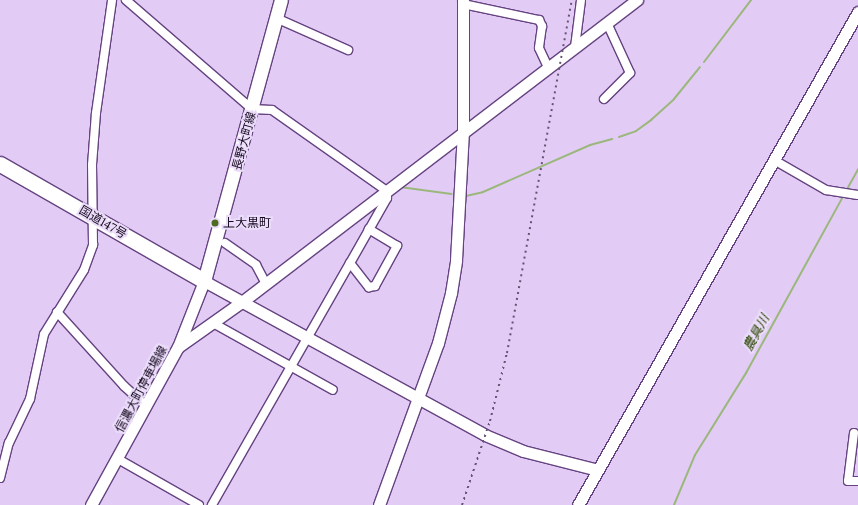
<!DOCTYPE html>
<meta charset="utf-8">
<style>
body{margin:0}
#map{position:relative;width:858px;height:505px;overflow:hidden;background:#e2ccf6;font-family:Lora,"Noto Sans JP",serif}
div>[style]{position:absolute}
.stream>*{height:2px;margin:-1px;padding:0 1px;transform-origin:1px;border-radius:1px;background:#9bb77c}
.roads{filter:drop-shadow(1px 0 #664380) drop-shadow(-1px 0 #664380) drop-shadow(0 1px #664380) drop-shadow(0 -1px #664380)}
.street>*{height:8px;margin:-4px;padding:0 4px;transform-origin:4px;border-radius:4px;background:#fff}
.secondary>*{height:11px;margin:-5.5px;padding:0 5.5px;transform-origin:5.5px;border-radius:5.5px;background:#fff}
.primary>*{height:13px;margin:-6.5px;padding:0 6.5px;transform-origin:6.5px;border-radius:6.5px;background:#fff}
.highway>*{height:15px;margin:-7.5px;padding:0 7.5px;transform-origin:7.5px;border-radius:7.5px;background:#fff}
.rail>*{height:2px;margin-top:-1px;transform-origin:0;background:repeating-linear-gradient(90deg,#645372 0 2px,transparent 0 6px)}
.dots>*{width:11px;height:11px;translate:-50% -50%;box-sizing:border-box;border:2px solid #ebddf9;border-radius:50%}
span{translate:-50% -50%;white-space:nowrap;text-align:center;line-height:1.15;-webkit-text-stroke:4px #ebddf9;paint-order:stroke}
.street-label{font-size:12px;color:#12051c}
.poi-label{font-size:12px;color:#12051c}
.left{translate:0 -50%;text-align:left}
.water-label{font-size:13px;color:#2a4300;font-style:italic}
</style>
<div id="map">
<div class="stream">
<div style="left:704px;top:62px;width:78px;rotate:-52.8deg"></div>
<div style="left:619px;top:137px;width:18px;rotate:-19deg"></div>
<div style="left:636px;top:131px;width:19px;rotate:-36deg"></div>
<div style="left:651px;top:120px;width:31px;rotate:-42deg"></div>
<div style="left:674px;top:99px;width:41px;rotate:-50.9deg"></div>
<div style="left:400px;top:187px;width:52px;rotate:7.7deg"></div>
<div style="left:846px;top:191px;width:25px;rotate:-61deg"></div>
<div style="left:466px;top:196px;width:17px;rotate:-13deg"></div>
<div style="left:483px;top:192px;width:117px;rotate:-23.7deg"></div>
<div style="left:590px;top:145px;width:23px;rotate:-15deg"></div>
<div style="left:674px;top:505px;width:54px;rotate:-67.2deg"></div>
<div style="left:695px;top:455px;width:97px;rotate:-58.1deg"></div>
<div style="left:746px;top:373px;width:203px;rotate:-61.2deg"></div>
</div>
<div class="roads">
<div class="street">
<div style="left:126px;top:0;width:167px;rotate:40.9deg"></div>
<div style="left:252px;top:109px;width:20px;rotate:3deg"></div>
<div style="left:272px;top:110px;width:141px;rotate:35.2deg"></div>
<div style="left:387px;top:191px;width:7px;rotate:90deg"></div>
<div style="left:387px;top:198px;width:75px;rotate:119.6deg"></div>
<div style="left:350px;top:263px;width:279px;rotate:119.7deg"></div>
<div style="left:463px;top:4px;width:78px;rotate:11.9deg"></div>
<div style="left:539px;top:20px;width:7px;rotate:63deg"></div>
<div style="left:542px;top:26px;width:22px;rotate:98deg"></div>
<div style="left:539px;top:48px;width:21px;rotate:65deg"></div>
<div style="left:276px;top:18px;width:79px;rotate:24deg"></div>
<div style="left:575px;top:47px;width:47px;rotate:-82.7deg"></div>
<div style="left:604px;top:99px;width:37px;rotate:-45deg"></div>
<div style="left:630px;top:73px;width:55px;rotate:-114.7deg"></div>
<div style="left:774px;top:160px;width:60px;rotate:30deg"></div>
<div style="left:826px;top:190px;width:32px;rotate:9deg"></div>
<div style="left:225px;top:243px;width:38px;rotate:35deg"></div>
<div style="left:256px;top:265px;width:21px;rotate:62deg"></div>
<div style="left:350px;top:263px;width:31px;rotate:52deg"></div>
<div style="left:369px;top:287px;width:6px;rotate:-9deg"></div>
<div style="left:375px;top:286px;width:46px;rotate:-61.2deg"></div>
<div style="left:397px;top:246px;width:33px;rotate:-149deg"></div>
<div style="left:57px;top:312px;width:100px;rotate:47.8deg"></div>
<div style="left:124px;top:386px;width:31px;rotate:42deg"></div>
<div style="left:213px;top:323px;width:137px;rotate:29.2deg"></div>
<div style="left:854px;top:433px;width:48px;rotate:97.1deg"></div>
<div style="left:848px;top:481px;width:10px"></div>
<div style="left:118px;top:459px;width:93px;rotate:29.6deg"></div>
<div style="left:0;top:478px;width:36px;rotate:-76deg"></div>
<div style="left:9px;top:443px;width:49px;rotate:-64.5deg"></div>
<div style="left:30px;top:399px;width:66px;rotate:-77.8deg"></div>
<div style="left:44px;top:334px;width:75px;rotate:-58deg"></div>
<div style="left:84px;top:270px;width:27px;rotate:-70deg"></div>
<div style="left:93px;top:245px;width:80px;rotate:-90.7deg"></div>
<div style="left:92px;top:165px;width:52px;rotate:-85.6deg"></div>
<div style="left:96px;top:113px;width:114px;rotate:-81.9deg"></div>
</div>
<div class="secondary">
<div style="left:178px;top:347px;width:80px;rotate:-35.3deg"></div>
<div style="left:243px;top:301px;width:496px;rotate:-37.4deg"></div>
<div style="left:91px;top:505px;width:180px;rotate:-61.2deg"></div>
<div style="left:178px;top:347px;width:71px;rotate:-68.5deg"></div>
<div style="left:204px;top:281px;width:320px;rotate:28.7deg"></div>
<div style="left:485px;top:435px;width:41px;rotate:22.8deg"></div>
<div style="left:523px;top:451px;width:77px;rotate:14.2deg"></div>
<div style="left:379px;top:505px;width:172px;rotate:-70deg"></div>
<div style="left:438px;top:343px;width:52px;rotate:-75.4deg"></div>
<div style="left:451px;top:293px;width:33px;rotate:-81deg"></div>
<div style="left:456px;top:260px;width:128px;rotate:-86.9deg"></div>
<div style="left:463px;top:132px;width:132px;rotate:-90deg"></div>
<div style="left:578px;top:505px;width:567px;rotate:-60.41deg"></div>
</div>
<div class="primary">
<div style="left:204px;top:281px;width:291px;rotate:-74.7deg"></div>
</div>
<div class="highway">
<div style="left:0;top:164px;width:235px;rotate:29.8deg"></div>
</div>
</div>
<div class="rail">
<div style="left:462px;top:505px;width:89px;rotate:-71.6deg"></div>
<div style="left:490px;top:421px;width:70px;rotate:-76deg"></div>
<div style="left:507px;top:353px;width:359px;rotate:-79.6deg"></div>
</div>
<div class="dots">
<div style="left:215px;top:223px;background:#4d6c21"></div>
</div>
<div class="street-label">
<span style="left:244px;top:141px;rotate:-75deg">長野大町線</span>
<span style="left:103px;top:222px;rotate:30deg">国道147号</span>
<span style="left:141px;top:389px;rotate:-62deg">信濃大町停車場線</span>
</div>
<div class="poi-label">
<span class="left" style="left:223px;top:223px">上大黒町</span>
</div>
<div class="water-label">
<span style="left:757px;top:333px;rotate:-61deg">農具川</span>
</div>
</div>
